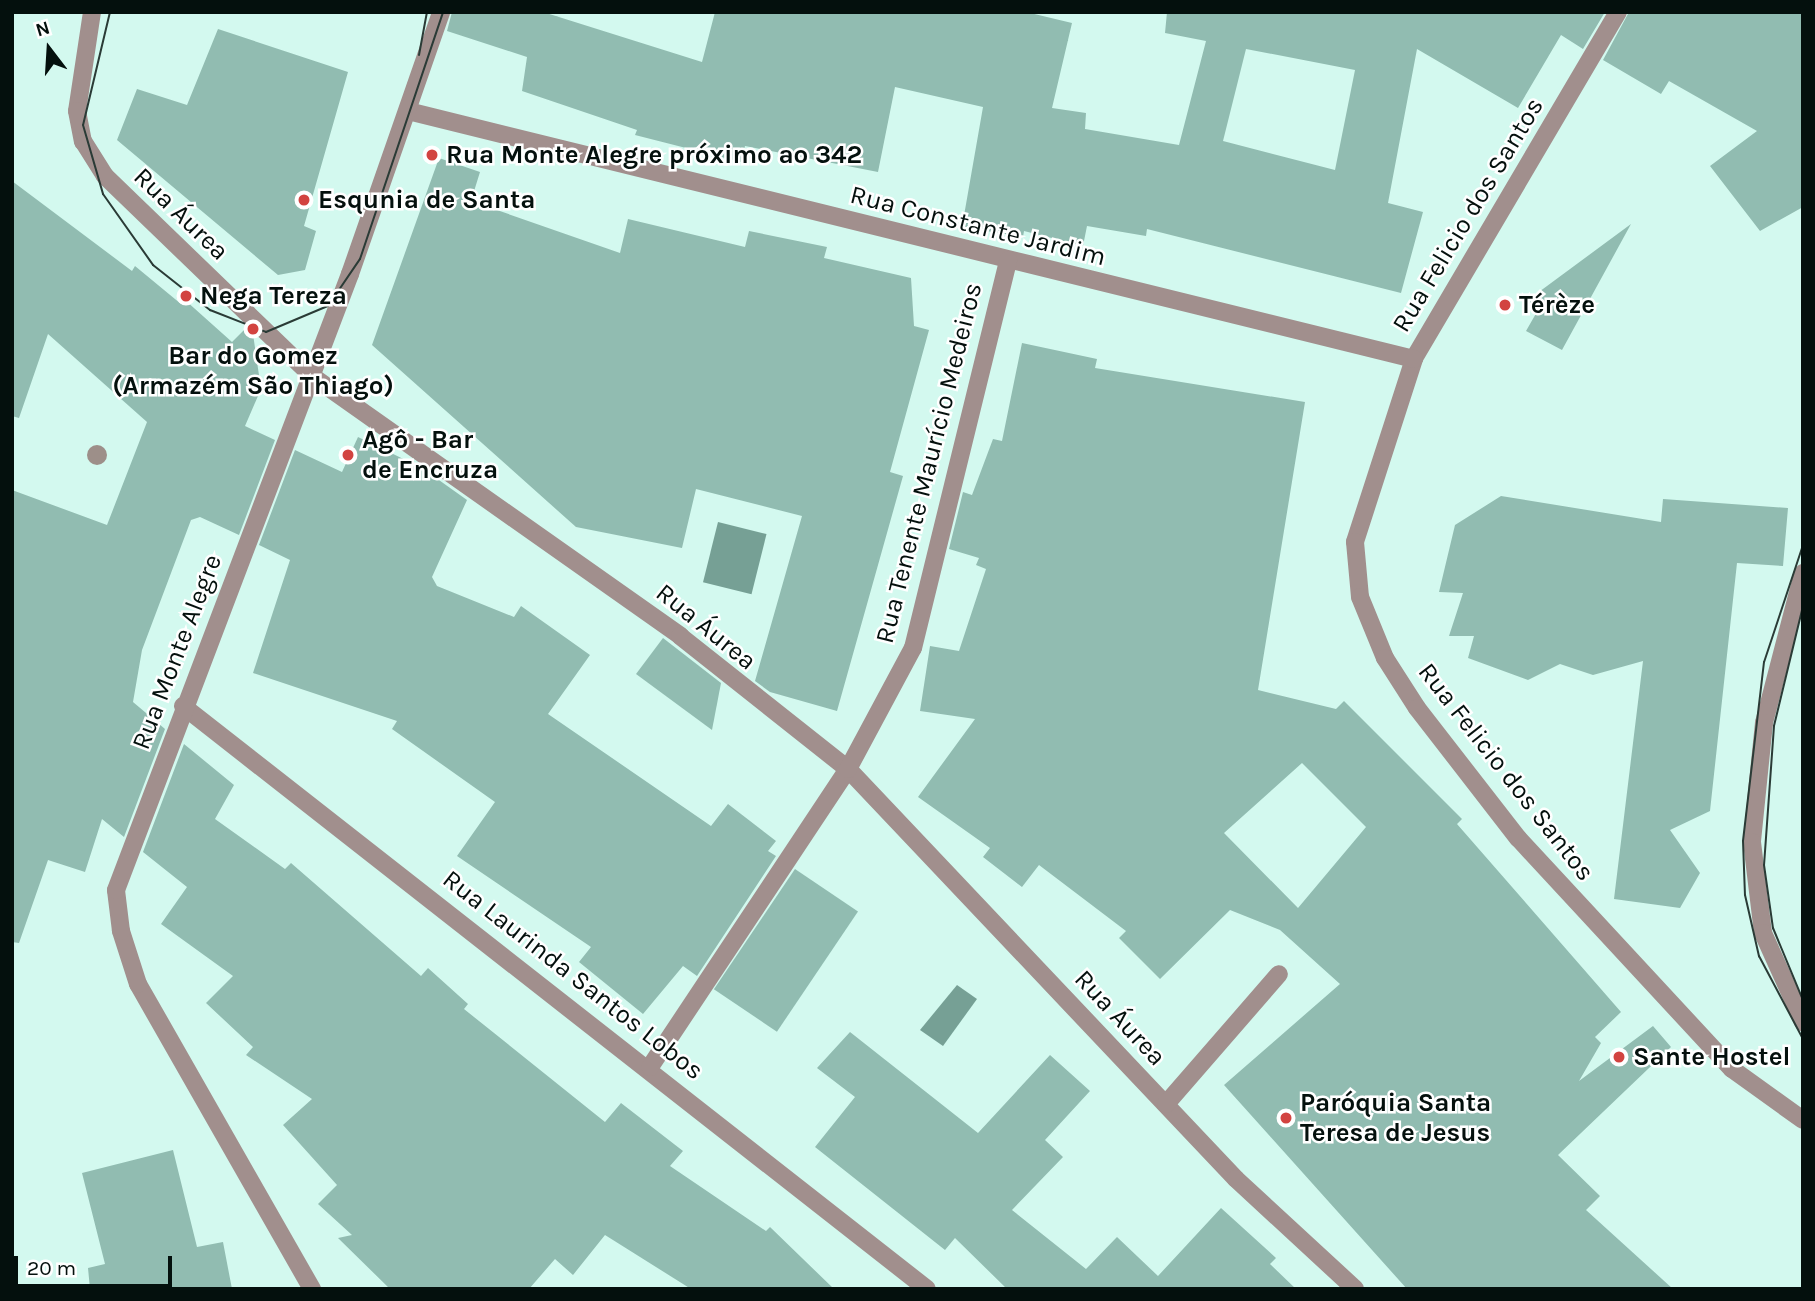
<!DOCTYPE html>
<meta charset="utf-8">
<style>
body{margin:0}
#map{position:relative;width:1815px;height:1301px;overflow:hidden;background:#d3f9ef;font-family:Karla,sans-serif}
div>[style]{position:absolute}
.water>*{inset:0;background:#76a095;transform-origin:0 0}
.building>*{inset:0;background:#91bcb1;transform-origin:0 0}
.minor>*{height:18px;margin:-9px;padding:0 9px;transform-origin:9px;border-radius:9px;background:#a18f8d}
.tram>*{height:2px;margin:-1px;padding:0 1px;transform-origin:1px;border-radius:1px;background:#2a3b36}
.trees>*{width:20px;height:20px;margin:-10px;border-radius:50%;background:#9d8f89}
.dots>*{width:19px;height:19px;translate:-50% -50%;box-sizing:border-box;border:4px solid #fff;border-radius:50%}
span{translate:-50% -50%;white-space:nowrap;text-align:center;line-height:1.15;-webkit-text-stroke:5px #fff;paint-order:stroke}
.poi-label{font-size:26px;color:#04100d;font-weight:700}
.left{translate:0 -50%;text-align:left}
.street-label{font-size:26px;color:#04100d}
.frame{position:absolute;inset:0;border:14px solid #04100d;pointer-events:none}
.north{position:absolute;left:14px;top:14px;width:70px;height:70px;-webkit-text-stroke:5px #fff;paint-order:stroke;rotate:343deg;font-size:19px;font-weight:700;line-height:28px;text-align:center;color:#04100d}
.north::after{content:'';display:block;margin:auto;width:24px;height:32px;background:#04100d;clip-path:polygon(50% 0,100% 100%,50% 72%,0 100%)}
.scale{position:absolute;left:14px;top:1256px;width:158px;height:32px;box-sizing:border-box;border:4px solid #04100d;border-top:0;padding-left:9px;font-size:21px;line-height:24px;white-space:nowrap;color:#04100d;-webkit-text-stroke:5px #fff;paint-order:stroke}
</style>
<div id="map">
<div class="water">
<div style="left:718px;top:522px;width:50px;height:62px;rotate:14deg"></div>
<div style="clip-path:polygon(957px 985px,977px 999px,943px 1046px,920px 1030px)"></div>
</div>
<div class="building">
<div style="clip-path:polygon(evenodd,452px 12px,543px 12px,702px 62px,715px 12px,1026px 12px,1072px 23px,1052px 108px,1086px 113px,1085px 129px,1179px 145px,1206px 41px,1165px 33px,1167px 12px,1605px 12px,1583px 49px,1561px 35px,1518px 108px,1417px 49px,1388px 203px,1423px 212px,1401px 293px,1147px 229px,1146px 236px,1087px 226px,1083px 246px,1024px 231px,1023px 237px,962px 227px,983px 107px,895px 87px,878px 172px,745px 146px,741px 162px,635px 135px,637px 130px,522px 91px,527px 57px,447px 31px,452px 12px,1246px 49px,1355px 70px,1335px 170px,1223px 141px,1246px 49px)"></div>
<div style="clip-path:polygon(1629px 12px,1803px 12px,1803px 207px,1760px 231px,1710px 166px,1757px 131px,1669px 81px,1661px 94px,1603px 60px)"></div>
<div style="clip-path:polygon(218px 29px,348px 72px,304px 226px,316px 231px,305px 270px,278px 275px,117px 140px,137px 89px,187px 105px)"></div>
<div style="clip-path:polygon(439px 158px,480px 172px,471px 201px,620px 253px,628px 219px,745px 247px,749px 231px,827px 247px,824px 258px,911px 278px,914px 326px,929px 330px,890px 472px,903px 476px,837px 711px,770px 692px,755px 681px,802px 516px,696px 489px,682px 548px,576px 527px,372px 345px)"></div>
<div style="clip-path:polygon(12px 181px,132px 271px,135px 266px,181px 304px,185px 300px,232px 342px,246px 328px,253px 334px,261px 389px,245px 426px,275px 440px,239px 535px,200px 517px,191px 520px,142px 650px,133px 702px,165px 729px,124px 837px,102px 819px,85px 872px,48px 860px,19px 943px,12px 942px,12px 490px,107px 525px,147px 422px,48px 334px,19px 418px,12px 416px)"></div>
<div style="clip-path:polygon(1631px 224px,1562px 350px,1526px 331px,1538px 310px,1524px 303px)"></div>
<div style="clip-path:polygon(evenodd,1022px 343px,1097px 359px,1095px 368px,1305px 402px,1258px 690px,1336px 709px,1344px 701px,1462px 819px,1457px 824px,1621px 1012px,1595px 1037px,1601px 1043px,1579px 1081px,1653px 1026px,1671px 1047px,1558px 1155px,1600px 1196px,1586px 1210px,1673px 1289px,1407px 1289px,1224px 1085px,1340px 984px,1280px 930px,1230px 910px,1160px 979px,1119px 938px,1126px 931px,1039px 865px,1022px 887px,983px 857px,990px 848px,918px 797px,975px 719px,920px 711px,930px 646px,959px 651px,986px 569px,976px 565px,979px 558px,949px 549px,963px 492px,972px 495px,993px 439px,1002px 441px,1022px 343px,1302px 763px,1366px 827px,1298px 908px,1224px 833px,1302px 763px)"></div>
<div style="clip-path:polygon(358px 437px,422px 468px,467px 500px,432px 577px,437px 586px,514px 617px,521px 606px,590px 655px,548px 714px,711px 826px,728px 804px,776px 841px,768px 851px,776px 856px,697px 976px,683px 966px,643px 1014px,579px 962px,591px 947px,457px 856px,495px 802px,392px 729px,397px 721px,253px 673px,290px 560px,259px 545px,295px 450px,342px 472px)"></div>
<div style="clip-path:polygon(1501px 496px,1661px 522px,1663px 499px,1788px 508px,1783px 566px,1737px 563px,1710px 811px,1670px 830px,1700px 873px,1680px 908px,1614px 899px,1643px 661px,1593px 675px,1560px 664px,1528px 680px,1468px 658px,1474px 636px,1449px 636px,1463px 593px,1439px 592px,1455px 525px)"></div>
<div style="clip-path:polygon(663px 638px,721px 683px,712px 730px,636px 674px)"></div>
<div style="clip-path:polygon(184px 744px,234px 785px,215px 819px,285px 869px,291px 863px,421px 976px,428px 968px,468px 1004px,464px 1009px,605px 1122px,621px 1103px,683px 1151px,670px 1166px,766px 1231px,770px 1227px,834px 1289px,691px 1289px,605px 1235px,573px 1275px,555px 1259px,529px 1289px,390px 1289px,338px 1238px,352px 1235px,318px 1204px,337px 1185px,283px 1125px,312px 1099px,246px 1055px,253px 1047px,206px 1003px,233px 976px,161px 924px,187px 887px,143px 852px)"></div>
<div style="left:795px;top:869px;width:76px;height:145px;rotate:34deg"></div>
<div style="clip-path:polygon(850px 1032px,978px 1133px,1050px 1055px,1090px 1091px,1045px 1140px,1063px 1157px,1012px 1210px,1086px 1269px,1117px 1237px,1158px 1276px,1221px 1208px,1276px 1258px,1270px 1264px,1296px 1289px,1007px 1289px,955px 1238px,945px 1250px,815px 1147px,855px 1097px,817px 1068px)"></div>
<div style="clip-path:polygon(173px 1150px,197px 1247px,223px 1242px,232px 1289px,90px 1289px,88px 1268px,105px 1264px,82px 1173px)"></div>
</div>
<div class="minor">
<div style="left:92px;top:12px;width:100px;rotate:98.6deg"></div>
<div style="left:77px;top:111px;width:31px;rotate:79deg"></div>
<div style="left:83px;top:141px;width:41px;rotate:57.8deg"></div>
<div style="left:105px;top:176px;width:288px;rotate:44deg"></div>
<div style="left:312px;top:376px;width:451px;rotate:35.2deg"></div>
<div style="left:680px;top:636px;width:214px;rotate:38.4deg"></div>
<div style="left:848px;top:769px;width:564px;rotate:46.58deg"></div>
<div style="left:1236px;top:1179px;width:162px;rotate:42.7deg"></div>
<div style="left:1618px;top:12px;width:403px;rotate:120.5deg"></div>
<div style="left:1414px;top:359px;width:192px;rotate:107.9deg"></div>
<div style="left:1355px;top:542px;width:55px;rotate:84.8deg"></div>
<div style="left:1360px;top:597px;width:66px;rotate:67.7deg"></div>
<div style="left:1385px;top:658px;width:59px;rotate:57.4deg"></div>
<div style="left:1417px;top:708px;width:165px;rotate:52.2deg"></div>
<div style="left:1518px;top:838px;width:315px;rotate:47.2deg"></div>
<div style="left:1732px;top:1069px;width:87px;rotate:35.7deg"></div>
<div style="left:408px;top:111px;width:1036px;rotate:13.85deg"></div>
<div style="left:1803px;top:573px;width:155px;rotate:104.6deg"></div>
<div style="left:1764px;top:723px;width:120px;rotate:95.8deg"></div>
<div style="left:1752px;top:842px;width:92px;rotate:83.1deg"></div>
<div style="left:1763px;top:933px;width:98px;rotate:65.8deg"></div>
<div style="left:183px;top:706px;width:945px;rotate:38.08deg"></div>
<div style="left:650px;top:1067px;width:358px;rotate:-56.4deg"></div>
<div style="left:848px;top:769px;width:137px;rotate:-61.8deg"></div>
<div style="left:913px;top:648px;width:399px;rotate:-76.2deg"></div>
<div style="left:1166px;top:1104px;width:172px;rotate:-49deg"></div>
<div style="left:312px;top:1289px;width:351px;rotate:-119.7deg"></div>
<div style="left:138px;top:984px;width:56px;rotate:-107.8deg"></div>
<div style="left:121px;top:931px;width:41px;rotate:-97deg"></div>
<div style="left:116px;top:890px;width:659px;rotate:-69.2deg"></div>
<div style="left:350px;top:274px;width:277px;rotate:-70.8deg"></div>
</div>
<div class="tram">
<div style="left:110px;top:12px;width:116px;rotate:103.4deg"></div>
<div style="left:83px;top:125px;width:72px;rotate:73.8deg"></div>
<div style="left:103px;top:194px;width:87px;rotate:54.8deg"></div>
<div style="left:153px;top:265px;width:73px;rotate:38.3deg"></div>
<div style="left:210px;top:310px;width:60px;rotate:21.4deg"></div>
<div style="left:266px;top:332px;width:67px;rotate:-22.8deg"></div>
<div style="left:328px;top:306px;width:57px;rotate:-55.8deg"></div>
<div style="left:360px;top:259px;width:261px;rotate:-71.4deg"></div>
<div style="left:419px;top:55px;width:44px;rotate:-79.5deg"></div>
<div style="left:1803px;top:545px;width:123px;rotate:108.4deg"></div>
<div style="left:1764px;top:662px;width:180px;rotate:96.7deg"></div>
<div style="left:1743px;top:841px;width:54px;rotate:87.9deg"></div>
<div style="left:1745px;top:895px;width:63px;rotate:77.1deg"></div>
<div style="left:1759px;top:956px;width:94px;rotate:62.1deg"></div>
<div style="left:1803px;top:606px;width:123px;rotate:103.6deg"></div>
<div style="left:1774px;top:726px;width:139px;rotate:94.1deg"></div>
<div style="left:1764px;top:865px;width:64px;rotate:81.9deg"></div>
<div style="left:1773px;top:928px;width:78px;rotate:67.4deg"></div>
</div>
<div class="trees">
<div style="left:97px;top:455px"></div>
</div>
<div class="dots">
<div style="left:432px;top:155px;background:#d24340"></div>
<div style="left:304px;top:200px;background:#d24340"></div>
<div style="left:186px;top:296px;background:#d24340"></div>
<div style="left:1505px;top:305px;background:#d24340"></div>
<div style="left:253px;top:329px;background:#d24340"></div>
<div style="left:348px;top:455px;background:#d24340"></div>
<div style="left:1619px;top:1057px;background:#d24340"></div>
<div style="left:1286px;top:1118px;background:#d24340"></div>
</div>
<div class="poi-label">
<span class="left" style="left:446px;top:155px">Rua Monte Alegre próximo ao 342</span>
<span class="left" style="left:318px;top:200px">Esqunia de Santa</span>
<span class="left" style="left:200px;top:296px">Nega Tereza</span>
<span class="left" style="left:1519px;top:305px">Térèze</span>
<span style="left:253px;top:371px">Bar do Gomez<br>(Armazém São Thiago)</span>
<span class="left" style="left:362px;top:455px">Agô - Bar<br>de Encruza</span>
<span class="left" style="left:1633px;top:1057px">Sante Hostel</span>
<span class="left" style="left:1300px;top:1118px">Paróquia Santa<br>Teresa de Jesus</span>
</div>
<div class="street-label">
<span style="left:181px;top:214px;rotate:44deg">Rua Áurea</span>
<span style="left:1468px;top:215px;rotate:-59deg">Rua Felicio dos Santos</span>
<span style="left:978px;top:226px;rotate:14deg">Rua Constante Jardim</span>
<span style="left:929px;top:463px;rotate:-76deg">Rua Tenente Maurício Medeiros</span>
<span style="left:706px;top:627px;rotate:39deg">Rua Áurea</span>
<span style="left:177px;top:652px;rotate:-69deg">Rua Monte Alegre</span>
<span style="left:1506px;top:772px;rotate:52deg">Rua Felicio dos Santos</span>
<span style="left:573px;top:975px;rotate:38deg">Rua Laurinda Santos Lobos</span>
<span style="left:1120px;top:1018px;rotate:47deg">Rua Áurea</span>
</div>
<div class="frame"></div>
<div class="north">N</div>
<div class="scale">20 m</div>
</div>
